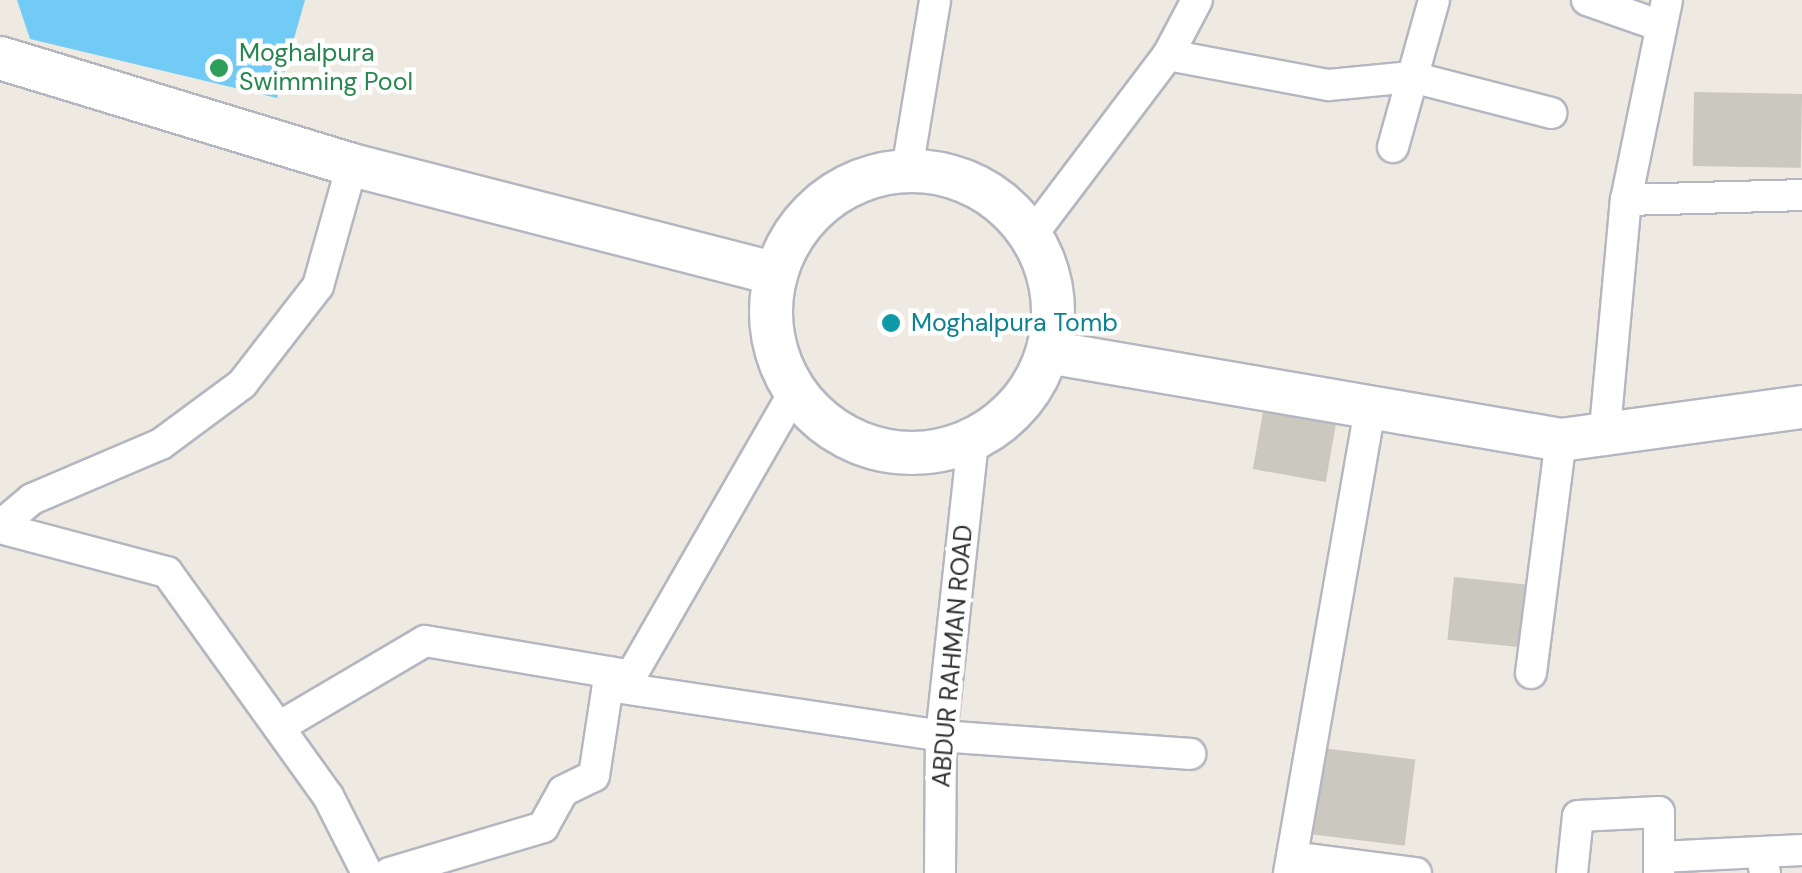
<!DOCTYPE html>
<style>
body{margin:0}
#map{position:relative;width:1802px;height:873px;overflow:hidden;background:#efeae1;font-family:"DM Sans",sans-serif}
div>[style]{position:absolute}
.water>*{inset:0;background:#71cbf4}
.building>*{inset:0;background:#cbc8bf;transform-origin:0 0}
.roads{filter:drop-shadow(2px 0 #b4b6c1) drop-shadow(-2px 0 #b4b6c1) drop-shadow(0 2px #b4b6c1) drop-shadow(0 -2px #b4b6c1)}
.street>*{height:30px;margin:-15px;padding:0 15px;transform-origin:15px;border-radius:15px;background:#fff}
.secondary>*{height:42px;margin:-21px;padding:0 21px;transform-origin:21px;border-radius:21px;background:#fff}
.secondary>.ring{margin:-21px;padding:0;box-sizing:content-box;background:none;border:42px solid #fff;border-radius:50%}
.dots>*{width:28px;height:28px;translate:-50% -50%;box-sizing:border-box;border:5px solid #fff;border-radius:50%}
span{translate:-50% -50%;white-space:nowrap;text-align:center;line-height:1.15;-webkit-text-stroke:9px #fff;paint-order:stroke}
.leisure-label{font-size:25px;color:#27864d}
.left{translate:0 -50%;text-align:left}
.culture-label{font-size:25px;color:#0d838f}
.street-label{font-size:25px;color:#2e2e2e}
</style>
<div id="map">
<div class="water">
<div style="clip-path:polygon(17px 0,305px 0,277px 98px,30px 39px)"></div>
</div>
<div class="building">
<div style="left:1694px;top:92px;width:108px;height:74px;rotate:1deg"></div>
<div style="left:1264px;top:406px;width:74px;height:64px;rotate:10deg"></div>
<div style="left:1454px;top:577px;width:73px;height:63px;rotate:6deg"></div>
<div style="left:1322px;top:748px;width:94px;height:87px;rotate:7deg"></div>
</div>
<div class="roads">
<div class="street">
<div style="left:1587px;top:0;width:75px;rotate:19.4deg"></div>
<div style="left:1168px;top:55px;width:164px;rotate:10.6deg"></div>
<div style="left:1329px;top:85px;width:83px;rotate:-5.5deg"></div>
<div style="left:1412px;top:77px;width:144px;rotate:14.5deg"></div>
<div style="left:1393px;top:147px;width:153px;rotate:-74.4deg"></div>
<div style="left:907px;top:170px;width:172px;rotate:-80.6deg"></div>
<div style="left:1626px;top:200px;width:176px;rotate:-1.6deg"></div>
<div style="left:1031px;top:236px;width:227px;rotate:-52.9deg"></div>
<div style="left:1168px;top:55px;width:62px;rotate:-62.2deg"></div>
<div style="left:1604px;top:440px;width:241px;rotate:-84.8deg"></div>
<div style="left:1626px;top:200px;width:204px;rotate:-78.4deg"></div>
<div style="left:0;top:526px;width:42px;rotate:-40.2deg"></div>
<div style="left:32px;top:499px;width:140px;rotate:-23.1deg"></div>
<div style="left:161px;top:444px;width:101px;rotate:-36.5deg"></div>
<div style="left:242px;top:384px;width:124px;rotate:-52.2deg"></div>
<div style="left:318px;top:286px;width:126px;rotate:-74.3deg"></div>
<div style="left:0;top:528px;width:173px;rotate:14.8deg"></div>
<div style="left:167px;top:572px;width:276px;rotate:54.3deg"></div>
<div style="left:328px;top:796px;width:86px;rotate:63.1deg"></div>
<div style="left:1531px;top:673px;width:235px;rotate:-82.7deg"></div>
<div style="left:608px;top:686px;width:337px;rotate:8.5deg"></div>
<div style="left:941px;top:736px;width:250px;rotate:4.1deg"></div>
<div style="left:279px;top:727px;width:169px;rotate:-30.5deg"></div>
<div style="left:425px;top:641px;width:209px;rotate:9.6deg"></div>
<div style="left:631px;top:676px;width:329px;rotate:-60.1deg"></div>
<div style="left:1761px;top:852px;width:41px;rotate:-2.8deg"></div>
<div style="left:1292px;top:857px;width:125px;rotate:7.4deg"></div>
<div style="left:1660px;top:857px;width:101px;rotate:-2.8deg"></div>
<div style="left:1761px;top:852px;width:21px;rotate:79deg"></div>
<div style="left:389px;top:873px;width:161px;rotate:-16.6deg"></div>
<div style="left:543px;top:827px;width:41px;rotate:-60.9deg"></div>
<div style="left:563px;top:791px;width:34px;rotate:-26deg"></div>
<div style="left:594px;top:776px;width:105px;rotate:-81.3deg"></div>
<div style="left:940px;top:873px;width:137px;rotate:-89.6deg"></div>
<div style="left:941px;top:736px;width:298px;rotate:-83.8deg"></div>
<div style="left:1289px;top:873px;width:475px;rotate:-80.1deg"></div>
<div style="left:1572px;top:873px;width:57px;rotate:-84deg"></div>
<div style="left:1578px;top:816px;width:81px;rotate:-2.8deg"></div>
<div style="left:1659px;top:812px;width:61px;rotate:90deg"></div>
</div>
<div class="secondary">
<div style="left:0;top:58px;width:368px;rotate:16.9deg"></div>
<div style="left:352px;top:165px;width:438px;rotate:14.4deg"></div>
<div class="ring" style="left:771px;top:171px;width:240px;height:240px"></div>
<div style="left:1048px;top:352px;width:520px;rotate:9.73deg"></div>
<div style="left:1561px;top:440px;width:243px;rotate:-7.8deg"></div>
</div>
</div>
<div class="dots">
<div style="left:219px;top:68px;background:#2e9e5b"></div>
<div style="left:891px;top:323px;background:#0f9aa8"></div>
</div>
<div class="leisure-label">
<span class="left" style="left:239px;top:68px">Moghalpura<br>Swimming Pool</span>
</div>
<div class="culture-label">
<span class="left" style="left:911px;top:323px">Moghalpura Tomb</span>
</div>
<div class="street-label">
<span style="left:953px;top:656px;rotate:-85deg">ABDUR RAHMAN ROAD</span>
</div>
</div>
